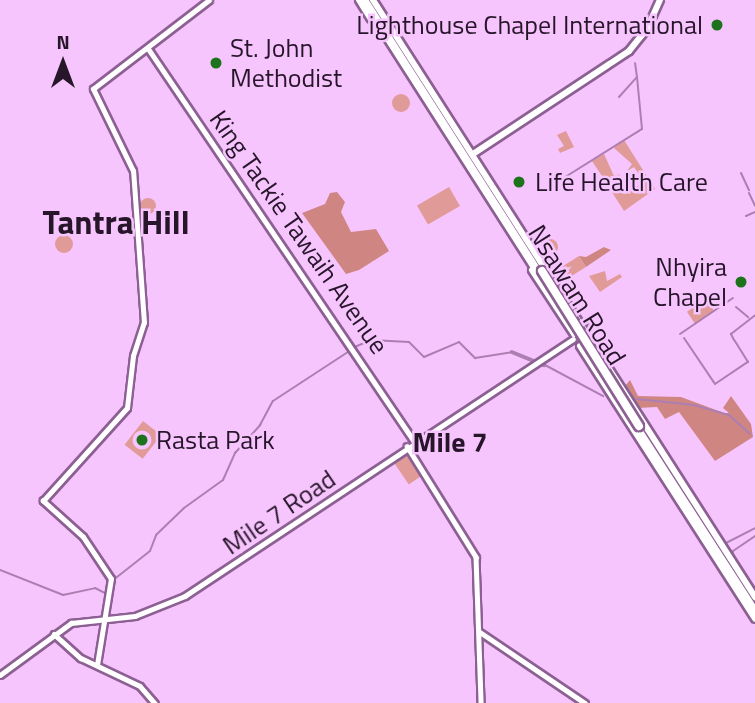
<!DOCTYPE html>
<style>
body{margin:0}
#map{position:relative;width:755px;height:703px;overflow:hidden;background:#f7c5fd;font-family:"Titillium Web",sans-serif}
div>[style]{position:absolute}
.green>*{inset:0;background:#e09a97;transform-origin:0 0}
.round{border-radius:50%}
.forest>*{inset:0;background:#cf8682}
.stream>*{height:2px;margin:-1px;padding:0 1px;transform-origin:1px;border-radius:1px;background:#ac7eb2}
.canal>*{height:3.5px;margin:-1.75px;padding:0 1.75px;transform-origin:1.75px;border-radius:1.75px;background:#ac7eb2}
.roads{filter:drop-shadow(2px 0 #8c6092) drop-shadow(-2px 0 #8c6092) drop-shadow(0 2px #8c6092) drop-shadow(0 -2px #8c6092)}
.minor>*{height:4.5px;margin:-2.25px;padding:0 2.25px;transform-origin:2.25px;border-radius:2.25px;background:#fff}
.major>*{height:6px;margin:-3px;padding:0 3px;transform-origin:3px;border-radius:3px;background:#fff}
.highway>*{height:8px;margin:-4px;padding:0 4px;transform-origin:4px;border-radius:4px;background:#fff}
.bridges{filter:drop-shadow(2px 0 #8c6092) drop-shadow(-2px 0 #8c6092) drop-shadow(0 2px #8c6092) drop-shadow(0 -2px #8c6092)}
.highway-bridge>*{height:8px;margin:-4px;padding:0 4px;transform-origin:4px;border-radius:4px;background:#fff}
.dots>*{width:19px;height:19px;translate:-50% -50%;box-sizing:border-box;border:4px solid #f7c5fd;border-radius:50%}
span{translate:-50% -50%;white-space:nowrap;text-align:center;line-height:1.15;-webkit-text-stroke:5px #f7c5fd;paint-order:stroke}
.poi-label{font-size:26px;color:#27152a}
.right{translate:-100% -50%;text-align:right}
.left{translate:0 -50%;text-align:left}
.street-label{font-size:26px;color:#27152a}
.neighbourhood-label{font-size:28px;color:#27152a;font-weight:700}
.district-label{font-size:33px;color:#27152a;font-weight:700}
.north{position:absolute;left:28px;top:28px;width:70px;height:70px;-webkit-text-stroke:5px #f7c5fd;paint-order:stroke;rotate:0deg;font-size:19px;font-weight:700;line-height:28px;text-align:center;color:#27152a}
.north::after{content:'';display:block;margin:auto;width:24px;height:32px;background:#27152a;clip-path:polygon(50% 0,100% 100%,50% 72%,0 100%)}
</style>
<div id="map">
<div class="green">
<div class="round" style="left:392px;top:94px;width:18px;height:18px"></div>
<div style="clip-path:polygon(566px 131px,574px 147px,560px 153px,558px 149px,564px 146px,557px 135px)"></div>
<div style="clip-path:polygon(624px 140px,655px 189px,624px 211px,610px 189px,614px 185px,610px 188px,607px 183px,614px 185px,612px 179px,620px 174px,616px 183px,625px 194px,644px 182px,634px 167px,627px 171px,632px 164px,614px 148px)"></div>
<div style="clip-path:polygon(604px 154px,614px 176px,619px 173px,606px 182px,592px 161px)"></div>
<div style="left:449px;top:187px;width:22px;height:37px;rotate:60deg"></div>
<div class="round" style="left:140px;top:198px;width:16px;height:16px"></div>
<div class="round" style="left:55px;top:235px;width:18px;height:18px"></div>
<div class="round" style="left:542px;top:239px;width:16px;height:16px"></div>
<div style="left:579px;top:256px;width:13px;height:26px;rotate:58deg"></div>
<div style="clip-path:polygon(605px 271px,607px 281px,620px 274px,622px 277px,600px 292px,589px 276px)"></div>
<div style="left:706px;top:299px;width:14px;height:23px;rotate:56deg"></div>
<div style="left:143px;top:421px;width:23px;height:30px;rotate:38deg"></div>
<div style="left:405px;top:452px;width:29px;height:15px;rotate:56deg"></div>
</div>
<div class="forest">
<div style="clip-path:polygon(337px 192px,345px 202px,341px 212px,351px 232px,376px 229px,389px 251px,359px 270px,346px 274px,302px 213px,325px 204px,330px 193px)"></div>
<div style="clip-path:polygon(604px 247px,611px 250px,586px 267px,579px 256px,586px 257px)"></div>
<div style="clip-path:polygon(630px 380px,638px 396px,681px 397px,724px 413px,729px 413px,723px 408px,731px 396px,751px 424px,753px 437px,715px 461px,679px 412px,665px 419px,657px 407px,638px 408px,625px 386px)"></div>
</div>
<div class="stream">
<div style="left:619px;top:97px;width:27px;rotate:-48deg"></div>
<div style="left:637px;top:77px;width:14px;rotate:-98deg"></div>
<div style="left:477px;top:156px;width:198px;rotate:57.4deg"></div>
<div style="left:584px;top:323px;width:9px;rotate:18deg"></div>
<div style="left:741px;top:173px;width:19px;rotate:65deg"></div>
<div style="left:562px;top:179px;width:94px;rotate:-32deg"></div>
<div style="left:642px;top:129px;width:52px;rotate:-95.5deg"></div>
<div style="left:749px;top:193px;width:14px;rotate:65deg"></div>
<div style="left:746px;top:216px;width:10px;rotate:-24deg"></div>
<div style="left:736px;top:307px;width:16px;rotate:40deg"></div>
<div style="left:680px;top:334px;width:64px;rotate:-34.2deg"></div>
<div style="left:684px;top:338px;width:55px;rotate:56deg"></div>
<div style="left:715px;top:384px;width:40px;rotate:-34deg"></div>
<div style="left:748px;top:362px;width:25px;rotate:-122deg"></div>
<div style="left:734px;top:340px;width:7px;rotate:-117deg"></div>
<div style="left:731px;top:334px;width:31px;rotate:-38deg"></div>
<div style="left:594px;top:342px;width:10px;rotate:-90deg"></div>
<div style="left:594px;top:332px;width:13px;rotate:-42deg"></div>
<div style="left:545px;top:365px;width:66px;rotate:28.1deg"></div>
<div style="left:637px;top:399px;width:57px;rotate:6deg"></div>
<div style="left:694px;top:405px;width:36px;rotate:16deg"></div>
<div style="left:729px;top:415px;width:28px;rotate:42deg"></div>
<div style="left:724px;top:544px;width:35px;rotate:-27deg"></div>
<div style="left:732px;top:558px;width:7px;rotate:-82deg"></div>
<div style="left:733px;top:551px;width:27px;rotate:-34deg"></div>
<div style="left:0;top:570px;width:68px;rotate:21.6deg"></div>
<div style="left:63px;top:595px;width:33px;rotate:-12deg"></div>
<div style="left:95px;top:588px;width:13px;rotate:27deg"></div>
<div style="left:112px;top:581px;width:48px;rotate:-38.3deg"></div>
<div style="left:150px;top:551px;width:17px;rotate:-69deg"></div>
<div style="left:156px;top:535px;width:39px;rotate:-44deg"></div>
<div style="left:184px;top:508px;width:48px;rotate:-35.7deg"></div>
<div style="left:223px;top:480px;width:30px;rotate:-66deg"></div>
<div style="left:235px;top:453px;width:38px;rotate:-48deg"></div>
<div style="left:260px;top:425px;width:27px;rotate:-62deg"></div>
<div style="left:273px;top:401px;width:100px;rotate:-33.2deg"></div>
<div style="left:357px;top:346px;width:15px;rotate:-23deg"></div>
<div style="left:371px;top:340px;width:38px;rotate:3deg"></div>
<div style="left:409px;top:342px;width:21px;rotate:45deg"></div>
<div style="left:424px;top:357px;width:38px;rotate:-23deg"></div>
<div style="left:459px;top:342px;width:23px;rotate:45deg"></div>
<div style="left:475px;top:358px;width:37px;rotate:-9deg"></div>
</div>
<div class="canal">
<div style="left:512px;top:352px;width:35px;rotate:22deg"></div>
</div>
<div class="roads">
<div class="minor">
<div style="left:148px;top:48px;width:475px;rotate:55.9deg"></div>
<div style="left:407px;top:446px;width:131px;rotate:58.1deg"></div>
<div style="left:476px;top:557px;width:146px;rotate:88deg"></div>
<div style="left:480px;top:632px;width:127px;rotate:34.1deg"></div>
<div style="left:54px;top:634px;width:36px;rotate:42deg"></div>
<div style="left:81px;top:658px;width:65px;rotate:25.4deg"></div>
<div style="left:140px;top:686px;width:23px;rotate:49deg"></div>
<div style="left:97px;top:665px;width:87px;rotate:-80.8deg"></div>
<div style="left:111px;top:579px;width:50px;rotate:-123.7deg"></div>
<div style="left:83px;top:537px;width:54px;rotate:-138deg"></div>
<div style="left:43px;top:501px;width:125px;rotate:-47.9deg"></div>
<div style="left:127px;top:408px;width:52px;rotate:-83.4deg"></div>
<div style="left:133px;top:356px;width:35px;rotate:-72deg"></div>
<div style="left:144px;top:323px;width:152px;rotate:-94.1deg"></div>
<div style="left:133px;top:171px;width:91px;rotate:-116deg"></div>
<div style="left:93px;top:89px;width:146px;rotate:-37.5deg"></div>
<div style="left:0;top:675px;width:88px;rotate:-36.2deg"></div>
<div style="left:71px;top:623px;width:64px;rotate:-6.2deg"></div>
<div style="left:135px;top:616px;width:54px;rotate:-21.8deg"></div>
<div style="left:185px;top:596px;width:465px;rotate:-33.5deg"></div>
</div>
<div class="major">
<div style="left:359px;top:0;width:22px;rotate:58deg"></div>
<div style="left:373px;top:0;width:709px;rotate:57.39deg"></div>
<div style="left:473px;top:154px;width:187px;rotate:-33.4deg"></div>
<div style="left:629px;top:51px;width:28px;rotate:-51deg"></div>
<div style="left:647px;top:29px;width:32px;rotate:-66deg"></div>
<div style="left:532px;top:270px;width:77px;rotate:56.7deg"></div>
<div style="left:580px;top:346px;width:324px;rotate:57.3deg"></div>
</div>
<div class="highway">
<div style="left:364px;top:0;width:325px;rotate:57.4deg"></div>
<div style="left:636px;top:427px;width:220px;rotate:57.2deg"></div>
</div>
</div>
<div class="bridges">
<div class="highway-bridge">
<div style="left:542px;top:271px;width:183px;rotate:58deg"></div>
</div>
</div>
<div class="dots">
<div style="left:717px;top:25px;background:#1d721c"></div>
<div style="left:216px;top:63px;background:#1d721c"></div>
<div style="left:519px;top:182px;background:#1d721c"></div>
<div style="left:741px;top:282px;background:#1d721c"></div>
<div style="left:142px;top:440px;background:#1d721c"></div>
</div>
<div class="poi-label">
<span class="right" style="left:703px;top:25px">Lighthouse Chapel International</span>
<span class="left" style="left:230px;top:63px">St. John<br>Methodist</span>
<span class="left" style="left:535px;top:182px">Life Health Care</span>
<span class="right" style="left:727px;top:282px">Nhyira<br>Chapel</span>
<span class="left" style="left:156px;top:440px">Rasta Park</span>
</div>
<div class="street-label">
<span style="left:299px;top:232px;rotate:55deg">King Tackie Tawaih Avenue</span>
<span style="left:577px;top:295px;rotate:58deg">Nsawam Road</span>
<span style="left:279px;top:512px;rotate:-34deg">Mile 7 Road</span>
</div>
<div class="neighbourhood-label">
<span style="left:450px;top:442px">Mile 7</span>
</div>
<div class="district-label">
<span style="left:116px;top:223px">Tantra Hill</span>
</div>
<div class="north">N</div>
</div>
